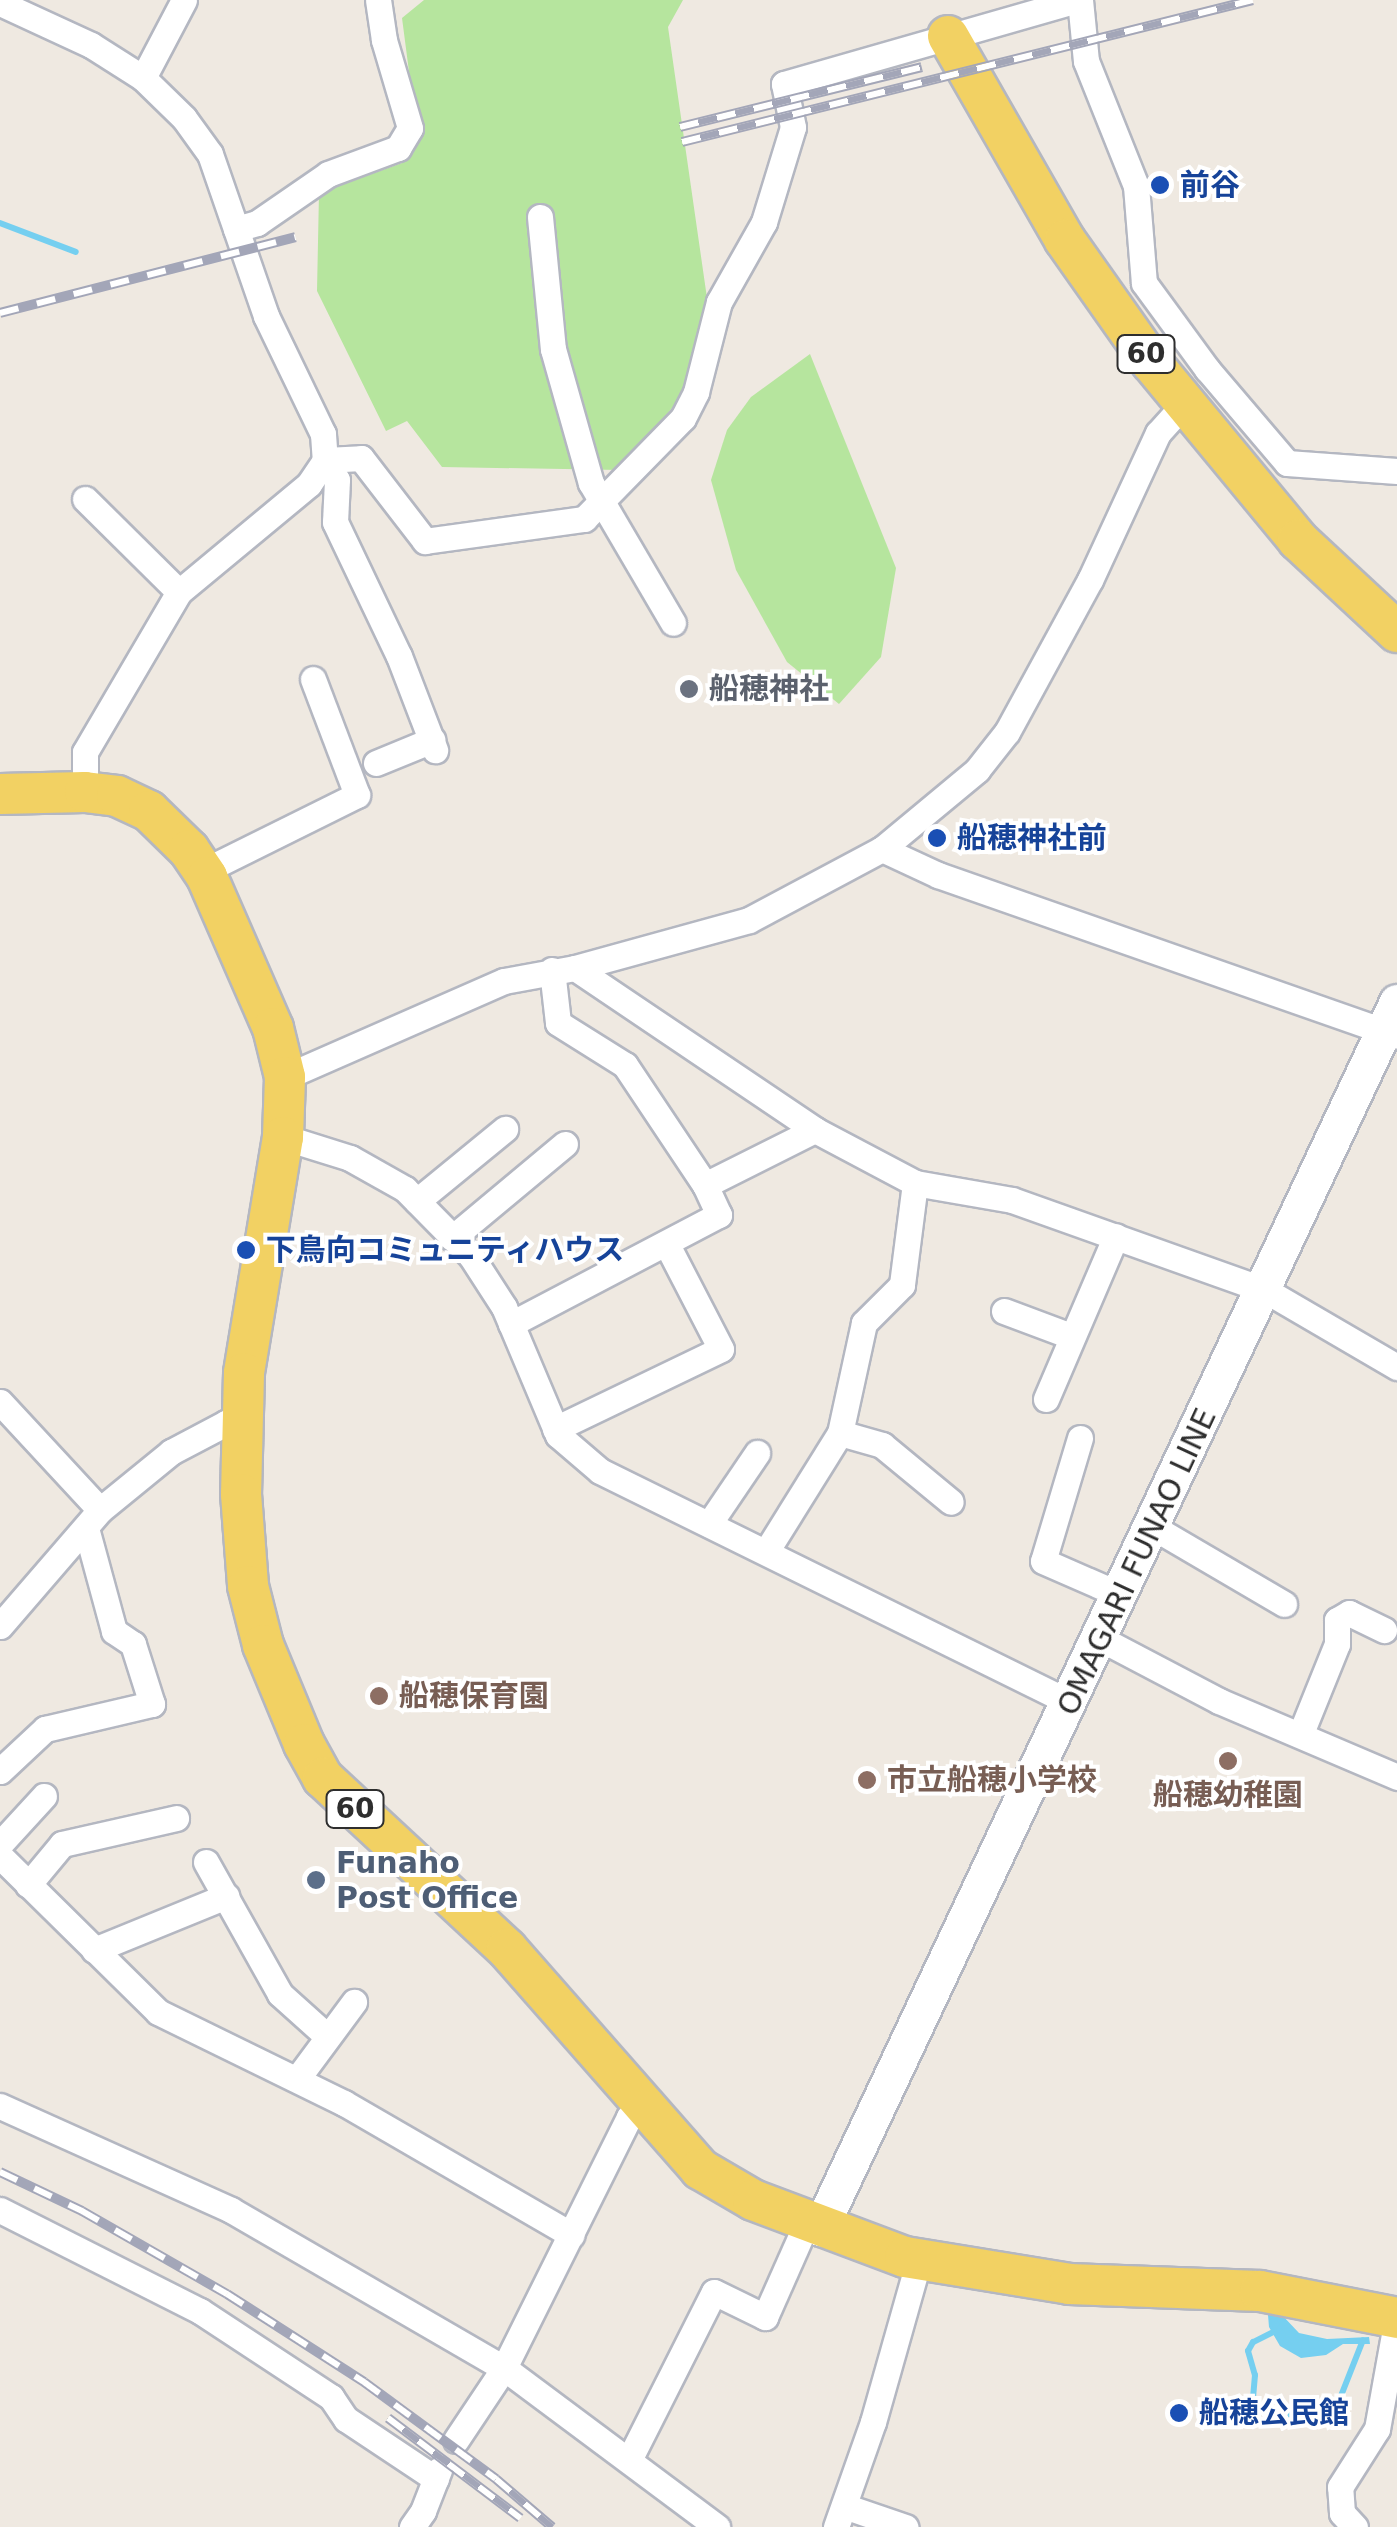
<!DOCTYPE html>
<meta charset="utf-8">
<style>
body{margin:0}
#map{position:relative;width:1397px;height:2527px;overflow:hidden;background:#efe9e1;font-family:"DejaVu Sans","Noto Sans JP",sans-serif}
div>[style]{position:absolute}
.green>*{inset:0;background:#b6e59e}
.water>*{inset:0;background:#75cff0}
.stream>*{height:6px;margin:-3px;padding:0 3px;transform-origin:3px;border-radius:3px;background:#75cff0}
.roads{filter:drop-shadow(2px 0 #b4b7c1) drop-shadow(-2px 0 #b4b7c1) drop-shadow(0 2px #b4b7c1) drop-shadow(0 -2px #b4b7c1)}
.minor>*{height:25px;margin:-12.5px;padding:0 12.5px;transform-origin:12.5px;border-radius:12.5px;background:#fff}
.secondary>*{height:35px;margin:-17.5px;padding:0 17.5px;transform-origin:17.5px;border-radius:17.5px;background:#fff}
.primary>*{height:40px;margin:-20px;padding:0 20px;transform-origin:20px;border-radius:20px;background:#f2d163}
.rail>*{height:10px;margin-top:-5px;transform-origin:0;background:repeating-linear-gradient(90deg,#fff 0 19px,#a3a6b8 0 38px);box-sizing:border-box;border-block:2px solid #a3a6b8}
.dots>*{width:28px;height:28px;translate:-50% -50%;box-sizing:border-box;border:5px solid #fff;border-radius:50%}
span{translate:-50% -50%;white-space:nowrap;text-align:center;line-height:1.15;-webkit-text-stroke:8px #fff;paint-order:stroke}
.shield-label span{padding:2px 8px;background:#fff;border:2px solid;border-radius:8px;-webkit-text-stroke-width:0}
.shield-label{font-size:28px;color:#2e2e2e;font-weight:700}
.transit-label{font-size:30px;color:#164399;font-weight:700}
.left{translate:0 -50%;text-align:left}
.worship-label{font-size:30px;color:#5b616d;font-weight:700}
.street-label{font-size:30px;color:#2e2e2e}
.education-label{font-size:30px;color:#785e54;font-weight:700}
.service-label{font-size:30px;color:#4e5e75;font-weight:700}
</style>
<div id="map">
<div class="green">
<div style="clip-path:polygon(424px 0,683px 0,668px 27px,707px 298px,683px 395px,620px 470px,442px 467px,407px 421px,386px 431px,317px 291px,319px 193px,402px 163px,417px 133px,402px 18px)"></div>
<div style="clip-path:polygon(810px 354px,896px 568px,881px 657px,839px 704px,787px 662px,736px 570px,711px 480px,727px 430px,751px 397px)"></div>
</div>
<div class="water">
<div style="clip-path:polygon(1268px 2315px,1282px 2315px,1299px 2333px,1327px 2339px,1369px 2337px,1370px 2344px,1343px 2344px,1326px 2355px,1301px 2358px,1280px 2346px,1269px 2327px)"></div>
</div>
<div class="stream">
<div style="left:0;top:223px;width:81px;rotate:20.9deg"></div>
<div style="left:1279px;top:2329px;width:29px;rotate:153deg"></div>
<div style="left:1253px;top:2342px;width:10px;rotate:119deg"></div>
<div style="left:1248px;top:2351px;width:25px;rotate:74deg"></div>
<div style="left:1255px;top:2375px;width:23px;rotate:95deg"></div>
<div style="left:1253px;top:2398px;width:12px;rotate:55deg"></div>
<div style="left:1260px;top:2408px;width:54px;rotate:11.7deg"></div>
<div style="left:1313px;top:2419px;width:23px;rotate:-20deg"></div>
<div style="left:1335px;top:2411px;width:76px;rotate:-68.5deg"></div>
</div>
<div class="roads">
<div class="minor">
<div style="left:1080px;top:0;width:61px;rotate:84.4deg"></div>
<div style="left:1086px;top:61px;width:135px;rotate:68.2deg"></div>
<div style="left:1136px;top:186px;width:97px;rotate:85.3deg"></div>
<div style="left:1144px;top:283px;width:107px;rotate:53.8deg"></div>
<div style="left:1207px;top:369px;width:123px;rotate:49.6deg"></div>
<div style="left:1287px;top:463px;width:110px;rotate:4.2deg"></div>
<div style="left:0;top:3px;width:100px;rotate:24.8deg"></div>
<div style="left:91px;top:45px;width:62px;rotate:32.4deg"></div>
<div style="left:143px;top:78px;width:57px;rotate:44.3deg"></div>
<div style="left:184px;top:118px;width:44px;rotate:54.2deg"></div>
<div style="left:210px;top:154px;width:171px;rotate:70.9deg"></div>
<div style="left:266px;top:316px;width:131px;rotate:64.2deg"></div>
<div style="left:323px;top:434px;width:26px;rotate:86deg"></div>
<div style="left:325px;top:460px;width:23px;rotate:59deg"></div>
<div style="left:337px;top:480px;width:42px;rotate:92.7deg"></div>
<div style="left:335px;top:522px;width:148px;rotate:64.5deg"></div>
<div style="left:399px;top:656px;width:101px;rotate:69deg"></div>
<div style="left:143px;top:78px;width:88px;rotate:-62.3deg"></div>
<div style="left:540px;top:217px;width:133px;rotate:84.4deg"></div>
<div style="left:553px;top:349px;width:139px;rotate:74.2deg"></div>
<div style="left:591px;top:483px;width:162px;rotate:59.6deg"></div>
<div style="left:236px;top:229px;width:22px;rotate:-16deg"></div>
<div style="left:257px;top:223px;width:86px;rotate:-34.6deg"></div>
<div style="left:328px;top:174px;width:75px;rotate:-20.4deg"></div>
<div style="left:398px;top:148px;width:23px;rotate:-59deg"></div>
<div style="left:410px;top:128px;width:92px;rotate:-106.5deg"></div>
<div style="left:384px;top:40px;width:40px;rotate:-98.5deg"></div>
<div style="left:325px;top:460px;width:36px;rotate:-3deg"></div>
<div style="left:361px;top:458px;width:105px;rotate:52.4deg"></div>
<div style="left:425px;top:541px;width:161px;rotate:-7.9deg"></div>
<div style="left:584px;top:519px;width:141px;rotate:-45.6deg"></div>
<div style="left:683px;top:418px;width:29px;rotate:-63deg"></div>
<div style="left:696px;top:392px;width:93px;rotate:-75.7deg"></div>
<div style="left:719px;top:302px;width:92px;rotate:-60.6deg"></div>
<div style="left:764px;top:222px;width:99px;rotate:-73deg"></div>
<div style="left:793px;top:127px;width:44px;rotate:-101.8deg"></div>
<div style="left:784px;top:84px;width:305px;rotate:-16deg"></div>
<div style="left:85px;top:499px;width:132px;rotate:44.7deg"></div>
<div style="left:376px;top:763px;width:61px;rotate:-22.3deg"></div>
<div style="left:85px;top:792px;width:40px;rotate:-90deg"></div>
<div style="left:85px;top:752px;width:186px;rotate:-59.6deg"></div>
<div style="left:179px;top:592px;width:169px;rotate:-39.7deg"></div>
<div style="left:309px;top:484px;width:29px;rotate:-56deg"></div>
<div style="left:882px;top:849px;width:62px;rotate:24.9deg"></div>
<div style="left:938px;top:875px;width:486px;rotate:19.3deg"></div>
<div style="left:204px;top:871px;width:171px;rotate:-26.4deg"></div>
<div style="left:357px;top:795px;width:124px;rotate:-110.8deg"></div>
<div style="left:575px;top:968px;width:290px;rotate:34deg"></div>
<div style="left:552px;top:970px;width:53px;rotate:83.5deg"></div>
<div style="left:558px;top:1023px;width:79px;rotate:32.1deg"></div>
<div style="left:625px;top:1065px;width:144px;rotate:56.3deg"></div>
<div style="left:705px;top:1185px;width:123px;rotate:-26.6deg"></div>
<div style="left:815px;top:1130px;width:113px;rotate:27.9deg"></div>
<div style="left:915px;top:1183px;width:103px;rotate:97.3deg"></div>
<div style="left:902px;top:1285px;width:54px;rotate:135deg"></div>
<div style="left:864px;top:1323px;width:113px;rotate:102.3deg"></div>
<div style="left:840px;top:1433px;width:140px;rotate:121.9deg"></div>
<div style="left:285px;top:1077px;width:239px;rotate:-23.7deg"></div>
<div style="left:504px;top:981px;width:72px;rotate:-10.4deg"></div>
<div style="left:575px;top:968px;width:180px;rotate:-15.4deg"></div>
<div style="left:749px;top:920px;width:151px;rotate:-28.1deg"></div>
<div style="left:882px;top:849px;width:124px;rotate:-39.7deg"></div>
<div style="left:977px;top:770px;width:48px;rotate:-51.7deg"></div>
<div style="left:1007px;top:732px;width:173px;rotate:-61.4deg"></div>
<div style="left:1090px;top:580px;width:162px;rotate:-65.2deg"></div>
<div style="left:1158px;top:433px;width:39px;rotate:-48deg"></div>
<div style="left:283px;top:1137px;width:70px;rotate:17.4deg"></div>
<div style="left:350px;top:1158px;width:63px;rotate:29.4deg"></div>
<div style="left:405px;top:1189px;width:94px;rotate:45.4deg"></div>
<div style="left:471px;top:1256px;width:61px;rotate:57.1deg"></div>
<div style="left:504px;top:1307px;width:139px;rotate:67.1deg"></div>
<div style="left:558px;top:1435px;width:55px;rotate:40.6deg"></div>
<div style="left:600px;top:1471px;width:525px;rotate:26.22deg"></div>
<div style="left:915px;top:1183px;width:98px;rotate:9.9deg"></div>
<div style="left:1012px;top:1200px;width:269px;rotate:19.6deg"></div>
<div style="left:1265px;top:1290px;width:153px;rotate:30.3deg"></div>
<div style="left:417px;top:1201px;width:114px;rotate:-39.3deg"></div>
<div style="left:452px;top:1238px;width:147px;rotate:-39.8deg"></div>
<div style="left:1004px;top:1311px;width:72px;rotate:20.5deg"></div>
<div style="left:511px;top:1324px;width:235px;rotate:-27.7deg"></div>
<div style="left:719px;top:1215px;width:33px;rotate:-115deg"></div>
<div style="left:1046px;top:1399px;width:177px;rotate:-66.8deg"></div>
<div style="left:0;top:1402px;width:147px;rotate:47.2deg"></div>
<div style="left:555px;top:1429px;width:184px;rotate:-25.7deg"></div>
<div style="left:721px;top:1349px;width:119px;rotate:-117.4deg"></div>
<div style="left:840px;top:1433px;width:44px;rotate:15.9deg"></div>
<div style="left:882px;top:1445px;width:89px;rotate:39.6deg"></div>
<div style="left:1080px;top:1438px;width:128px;rotate:106.7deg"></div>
<div style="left:1043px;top:1561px;width:85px;rotate:23.6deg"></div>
<div style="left:709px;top:1524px;width:86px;rotate:-55.9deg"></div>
<div style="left:1153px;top:1527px;width:152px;rotate:30.4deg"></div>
<div style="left:0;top:1626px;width:153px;rotate:-49.2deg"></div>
<div style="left:100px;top:1510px;width:92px;rotate:-39.2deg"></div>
<div style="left:171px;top:1452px;width:62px;rotate:-27.8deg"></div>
<div style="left:226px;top:1423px;width:14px;rotate:-8deg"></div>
<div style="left:1101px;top:1639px;width:133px;rotate:27.7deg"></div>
<div style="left:1219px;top:1701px;width:194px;rotate:23.1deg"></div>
<div style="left:1301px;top:1733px;width:96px;rotate:-68deg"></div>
<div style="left:1337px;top:1644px;width:24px;rotate:-90deg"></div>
<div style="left:1337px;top:1620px;width:14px;rotate:-30deg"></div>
<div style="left:1349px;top:1613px;width:39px;rotate:26deg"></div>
<div style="left:0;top:1771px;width:62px;rotate:-43deg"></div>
<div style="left:45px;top:1729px;width:110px;rotate:-13.2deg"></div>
<div style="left:152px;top:1704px;width:63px;rotate:-107.6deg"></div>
<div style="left:133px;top:1644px;width:23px;rotate:-146deg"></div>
<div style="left:114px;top:1631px;width:107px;rotate:-105.2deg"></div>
<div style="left:0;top:1844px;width:65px;rotate:-47.5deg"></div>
<div style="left:0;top:1856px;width:222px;rotate:44.6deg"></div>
<div style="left:158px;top:2012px;width:207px;rotate:26.1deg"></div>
<div style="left:344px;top:2103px;width:263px;rotate:30.1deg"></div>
<div style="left:206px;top:1862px;width:151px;rotate:60.7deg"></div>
<div style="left:280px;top:1994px;width:64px;rotate:41.9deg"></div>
<div style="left:28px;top:1885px;width:53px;rotate:-50.3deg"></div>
<div style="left:62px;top:1844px;width:117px;rotate:-12.8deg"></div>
<div style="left:94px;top:1950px;width:143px;rotate:-22.2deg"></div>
<div style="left:297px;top:2079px;width:96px;rotate:-53.5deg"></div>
<div style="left:0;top:2106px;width:253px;rotate:24.2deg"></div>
<div style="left:231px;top:2210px;width:315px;rotate:30.1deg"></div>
<div style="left:504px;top:2368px;width:266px;rotate:36.7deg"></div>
<div style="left:0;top:2210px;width:224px;rotate:26.8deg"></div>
<div style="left:200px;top:2311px;width:157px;rotate:33.3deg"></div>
<div style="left:331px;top:2397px;width:27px;rotate:56deg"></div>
<div style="left:346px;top:2419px;width:108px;rotate:33.7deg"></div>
<div style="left:456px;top:2440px;width:87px;rotate:-56.3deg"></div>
<div style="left:504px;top:2368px;width:280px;rotate:-63.5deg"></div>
<div style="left:629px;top:2117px;width:18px;rotate:-43deg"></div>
<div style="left:629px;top:2460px;width:188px;rotate:-63.2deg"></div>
<div style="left:714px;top:2292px;width:57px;rotate:26.1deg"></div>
<div style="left:765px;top:2317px;width:104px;rotate:-66.1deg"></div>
<div style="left:844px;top:2506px;width:65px;rotate:19deg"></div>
<div style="left:412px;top:2527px;width:19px;rotate:-55deg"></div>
<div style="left:423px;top:2511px;width:44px;rotate:-68.7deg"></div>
<div style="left:836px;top:2527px;width:111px;rotate:-70.6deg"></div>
<div style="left:873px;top:2422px;width:169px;rotate:-74.2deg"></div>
<div style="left:1355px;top:2527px;width:19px;rotate:-133deg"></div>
<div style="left:1342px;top:2513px;width:26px;rotate:-94deg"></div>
<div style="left:1340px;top:2487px;width:69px;rotate:-57.5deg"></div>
<div style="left:1377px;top:2429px;width:113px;rotate:-79.8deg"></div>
</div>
<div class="secondary">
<div style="left:820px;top:2228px;width:1355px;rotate:-64.8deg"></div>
</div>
<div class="primary">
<div style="left:948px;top:36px;width:235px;rotate:60.2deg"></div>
<div style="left:1065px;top:240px;width:149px;rotate:54.8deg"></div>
<div style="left:1151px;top:362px;width:231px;rotate:50.4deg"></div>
<div style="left:1298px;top:540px;width:135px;rotate:42.9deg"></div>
<div style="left:0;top:794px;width:85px;rotate:-1.3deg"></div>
<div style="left:85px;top:792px;width:32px;rotate:7deg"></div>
<div style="left:117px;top:796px;width:35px;rotate:25deg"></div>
<div style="left:149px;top:811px;width:56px;rotate:44.3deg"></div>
<div style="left:189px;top:850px;width:32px;rotate:56deg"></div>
<div style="left:207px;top:877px;width:165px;rotate:66.4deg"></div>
<div style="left:273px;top:1028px;width:50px;rotate:76.2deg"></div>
<div style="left:285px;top:1077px;width:60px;rotate:91.9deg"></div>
<div style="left:283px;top:1137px;width:239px;rotate:99.4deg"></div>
<div style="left:244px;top:1373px;width:121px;rotate:91.4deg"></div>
<div style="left:241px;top:1494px;width:92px;rotate:85.6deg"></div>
<div style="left:248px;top:1586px;width:61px;rotate:75.7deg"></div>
<div style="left:263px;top:1645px;width:107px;rotate:67.5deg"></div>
<div style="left:304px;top:1744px;width:39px;rotate:61deg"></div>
<div style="left:323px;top:1778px;width:251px;rotate:42.9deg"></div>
<div style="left:507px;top:1949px;width:293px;rotate:48.7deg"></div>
<div style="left:700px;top:2169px;width:61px;rotate:30.3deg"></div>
<div style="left:753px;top:2200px;width:162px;rotate:20.6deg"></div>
<div style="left:905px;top:2257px;width:166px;rotate:9.3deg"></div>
<div style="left:1069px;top:2284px;width:191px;rotate:2.1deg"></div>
<div style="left:1260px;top:2291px;width:140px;rotate:11.1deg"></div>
</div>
</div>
<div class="rail">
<div style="left:680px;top:127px;width:249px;rotate:-13.9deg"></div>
<div style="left:682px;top:142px;width:588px;rotate:-13.97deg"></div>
<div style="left:0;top:313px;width:305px;rotate:-14.4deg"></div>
<div style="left:0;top:2172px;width:91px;rotate:25.4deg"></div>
<div style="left:82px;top:2211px;width:167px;rotate:29.8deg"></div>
<div style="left:227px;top:2294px;width:163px;rotate:32.7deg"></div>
<div style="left:364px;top:2382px;width:164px;rotate:36.3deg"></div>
<div style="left:496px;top:2479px;width:74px;rotate:40.6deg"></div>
<div style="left:388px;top:2418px;width:166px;rotate:37.1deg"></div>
</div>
<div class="dots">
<div style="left:1160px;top:185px;background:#1a4fb4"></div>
<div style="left:689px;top:689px;background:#6b7280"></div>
<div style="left:937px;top:838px;background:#1a4fb4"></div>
<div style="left:246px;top:1250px;background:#1a4fb4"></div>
<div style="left:379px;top:1696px;background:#8d6e63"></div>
<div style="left:1228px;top:1761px;background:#8d6e63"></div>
<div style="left:867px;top:1780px;background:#8d6e63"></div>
<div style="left:316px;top:1880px;background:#5c6f8a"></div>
<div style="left:1179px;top:2413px;background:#1a4fb4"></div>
</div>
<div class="shield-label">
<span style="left:1146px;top:354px">60</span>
<span style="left:355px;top:1809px">60</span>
</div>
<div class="transit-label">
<span class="left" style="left:1180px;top:185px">前谷</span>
<span class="left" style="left:957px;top:838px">船穂神社前</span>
<span class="left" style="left:266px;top:1250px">下鳥向コミュニティハウス</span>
<span class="left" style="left:1199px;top:2413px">船穂公民館</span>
</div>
<div class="worship-label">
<span class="left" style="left:709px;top:689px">船穂神社</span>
</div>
<div class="street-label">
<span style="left:1137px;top:1562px;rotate:-65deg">OMAGARI FUNAO LINE</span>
</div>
<div class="education-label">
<span class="left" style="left:399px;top:1696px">船穂保育園</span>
<span class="left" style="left:887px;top:1780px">市立船穂小学校</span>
<span style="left:1228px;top:1795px">船穂幼稚園</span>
</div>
<div class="service-label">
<span class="left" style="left:336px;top:1880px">Funaho<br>Post Office</span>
</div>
</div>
